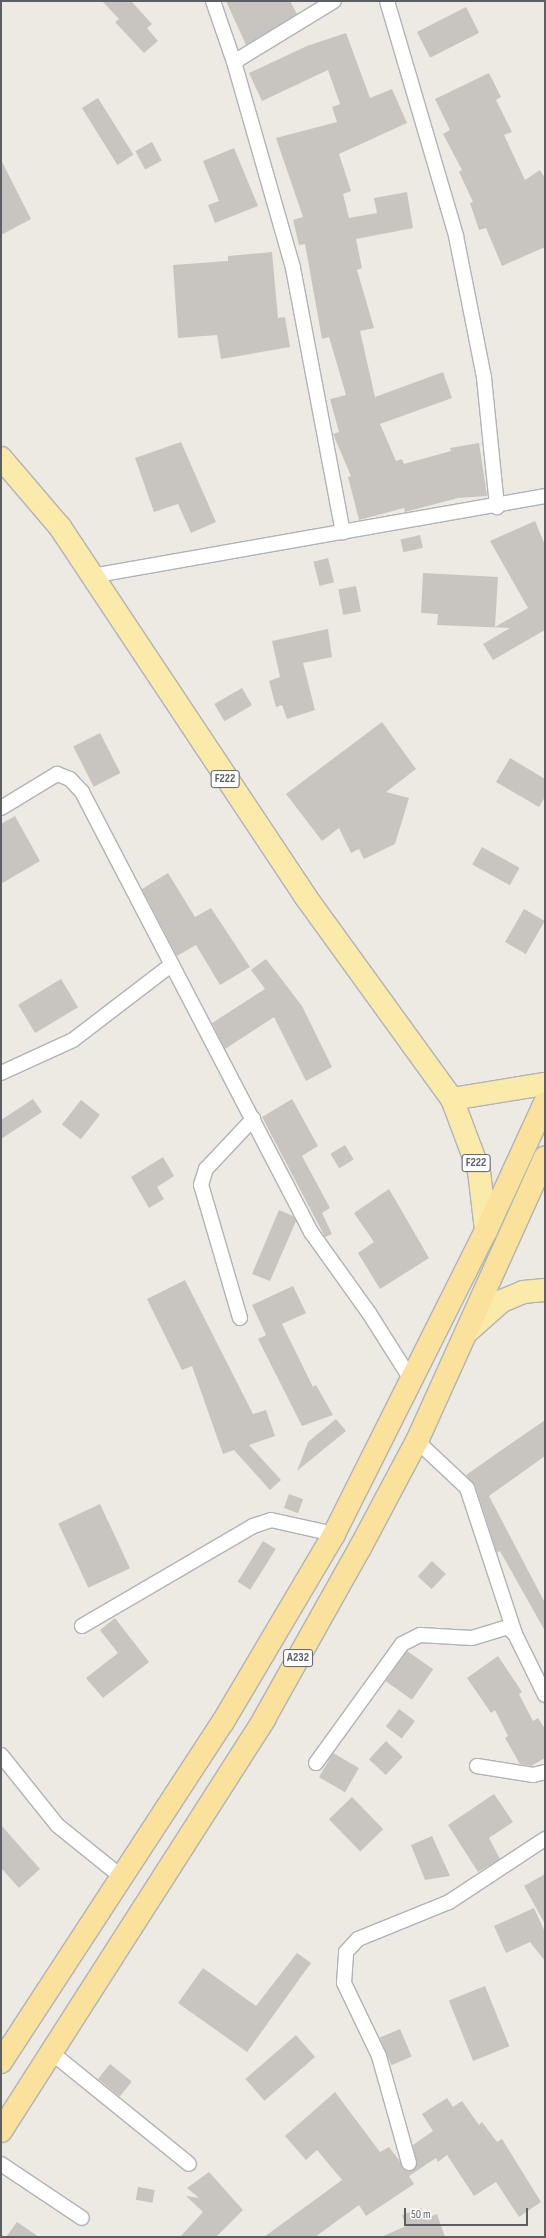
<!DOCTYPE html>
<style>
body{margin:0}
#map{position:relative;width:546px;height:2238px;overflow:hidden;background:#edeae3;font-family:"Sofia Sans Condensed",sans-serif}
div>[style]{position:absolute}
.building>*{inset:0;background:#c8c5c0;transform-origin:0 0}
.roads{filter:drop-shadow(1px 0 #b0b3b7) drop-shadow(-1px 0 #b0b3b7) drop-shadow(0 1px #b0b3b7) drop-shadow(0 -1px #b0b3b7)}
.minor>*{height:14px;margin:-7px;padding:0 7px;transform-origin:7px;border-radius:7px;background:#fff}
.primary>*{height:22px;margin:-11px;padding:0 11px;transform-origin:11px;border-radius:11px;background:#fbebaa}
.trunk>*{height:22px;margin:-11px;padding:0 11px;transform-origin:11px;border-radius:11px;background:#fae29c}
span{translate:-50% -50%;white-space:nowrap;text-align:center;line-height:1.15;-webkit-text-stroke:4px #fff;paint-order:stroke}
.shield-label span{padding:1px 3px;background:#fff;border:1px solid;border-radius:3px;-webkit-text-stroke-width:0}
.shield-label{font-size:12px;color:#5b5f63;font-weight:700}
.frame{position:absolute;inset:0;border:2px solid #5b5f63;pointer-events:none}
.scale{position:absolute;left:404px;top:2208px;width:124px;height:18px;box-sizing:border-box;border:2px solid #5b5f63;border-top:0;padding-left:5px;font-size:12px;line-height:14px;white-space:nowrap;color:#5b5f63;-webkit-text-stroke:3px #fff;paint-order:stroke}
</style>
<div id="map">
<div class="building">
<div style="clip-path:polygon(102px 1px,131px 1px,152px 24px,147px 28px,158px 41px,144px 53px,115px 22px,119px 19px)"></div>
<div style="clip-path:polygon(226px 1px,290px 1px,297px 14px,246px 45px)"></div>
<div style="left:466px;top:7px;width:29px;height:55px;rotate:63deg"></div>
<div style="clip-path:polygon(346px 33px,370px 98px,392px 89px,407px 123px,339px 154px,351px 191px,343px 194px,349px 218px,377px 213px,374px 198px,407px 192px,413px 228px,356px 239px,362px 268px,357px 270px,374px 328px,360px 331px,375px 397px,443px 372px,452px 398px,380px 424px,396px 461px,402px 459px,404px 464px,451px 451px,450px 448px,479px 443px,487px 496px,458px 498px,405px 512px,404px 508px,359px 520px,348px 477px,351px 476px,333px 434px,339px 432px,330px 399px,346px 395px,329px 337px,322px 339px,305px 244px,299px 245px,293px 220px,303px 217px,276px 138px,337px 122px,332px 107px,340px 104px,328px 70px,262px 101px,249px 73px,307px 46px)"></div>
<div style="clip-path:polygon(489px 73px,501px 97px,496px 100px,512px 132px,504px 135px,525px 180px,540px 170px,545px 178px,545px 247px,502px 266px,486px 228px,479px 230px,470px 203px,473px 202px,459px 172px,462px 170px,443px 134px,450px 130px,435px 99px)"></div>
<div style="left:98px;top:98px;width:67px;height:19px;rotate:58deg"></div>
<div style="left:152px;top:142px;width:21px;height:19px;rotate:62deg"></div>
<div style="clip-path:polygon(234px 148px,258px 206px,215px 223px,208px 205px,219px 201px,203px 161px)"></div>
<div style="clip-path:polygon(1px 160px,31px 219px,1px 235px)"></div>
<div style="clip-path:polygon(272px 252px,278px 318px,285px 317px,290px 347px,221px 359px,217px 335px,178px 338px,173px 265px,228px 261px,228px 256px)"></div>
<div style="clip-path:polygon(181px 442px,216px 522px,191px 533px,178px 504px,154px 512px,135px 458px)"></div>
<div style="clip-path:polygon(535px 521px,545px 545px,545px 630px,493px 660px,483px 644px,510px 628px,437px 625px,438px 614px,421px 613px,423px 573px,498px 577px,495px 627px,528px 608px,490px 541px)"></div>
<div style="left:420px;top:535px;width:13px;height:20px;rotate:77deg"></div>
<div style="left:328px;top:558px;width:25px;height:15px;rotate:76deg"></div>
<div style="left:356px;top:586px;width:26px;height:18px;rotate:79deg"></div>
<div style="clip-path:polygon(328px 629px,332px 657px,303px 663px,315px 710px,287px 719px,282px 705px,276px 707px,269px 681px,280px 677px,272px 641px)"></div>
<div style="left:242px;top:688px;width:20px;height:32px;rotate:60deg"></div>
<div style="clip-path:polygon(382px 722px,416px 769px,386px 792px,409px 798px,395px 844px,364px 859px,359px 849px,351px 853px,339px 828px,322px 841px,286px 794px)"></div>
<div style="left:100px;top:733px;width:45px;height:30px;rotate:63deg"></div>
<div style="clip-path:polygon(510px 758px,545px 779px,545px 797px,539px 807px,496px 782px)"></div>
<div style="clip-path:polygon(15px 816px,40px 861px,1px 884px,1px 824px)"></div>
<div style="left:482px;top:847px;width:43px;height:20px;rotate:29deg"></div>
<div style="clip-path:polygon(168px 873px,195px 917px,211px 908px,250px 967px,220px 985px,196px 945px,177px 956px,142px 889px)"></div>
<div style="left:524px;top:909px;width:24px;height:38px;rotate:30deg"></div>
<div style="clip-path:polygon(266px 959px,302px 1006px,332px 1067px,306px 1081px,274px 1017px,225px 1049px,212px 1023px,265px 989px,251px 970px)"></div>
<div style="left:61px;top:979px;width:33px;height:50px;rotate:59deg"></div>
<div style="clip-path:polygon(33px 1099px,42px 1112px,1px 1139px,1px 1120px)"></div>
<div style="clip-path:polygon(292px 1099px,318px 1146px,302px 1156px,330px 1208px,322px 1213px,332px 1234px,325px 1237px,262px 1117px)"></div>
<div style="left:81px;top:1100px;width:24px;height:31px;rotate:38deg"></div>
<div style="left:345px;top:1145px;width:17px;height:17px;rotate:59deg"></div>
<div style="clip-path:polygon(163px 1157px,174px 1176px,157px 1187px,164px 1199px,149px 1208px,131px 1177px)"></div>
<div style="clip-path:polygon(389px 1189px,429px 1258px,380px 1289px,358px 1253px,374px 1242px,354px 1213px)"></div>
<div style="clip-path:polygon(279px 1210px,293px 1216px,296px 1221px,270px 1281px,252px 1274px)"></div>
<div style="clip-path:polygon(185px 1280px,253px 1414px,266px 1410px,275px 1436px,249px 1445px,281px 1480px,270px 1490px,234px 1450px,223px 1454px,192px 1366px,182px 1370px,147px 1299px)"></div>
<div style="clip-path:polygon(293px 1286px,306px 1313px,282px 1324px,313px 1387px,316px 1385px,333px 1415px,302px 1426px,258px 1339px,266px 1335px,252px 1305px)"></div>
<div style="clip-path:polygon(336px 1419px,346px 1431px,297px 1471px,308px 1442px)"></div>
<div style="clip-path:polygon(545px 1420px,545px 1456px,489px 1496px,545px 1603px,545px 1631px,500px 1551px,497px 1553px,475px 1485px,466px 1475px)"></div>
<div style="left:289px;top:1494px;width:15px;height:15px;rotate:20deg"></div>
<div style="left:100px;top:1504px;width:71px;height:46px;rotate:65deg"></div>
<div style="left:263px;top:1541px;width:15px;height:48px;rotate:32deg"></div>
<div style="left:432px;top:1561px;width:19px;height:21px;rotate:43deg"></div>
<div style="clip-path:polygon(115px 1618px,149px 1662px,103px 1698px,86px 1678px,118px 1653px,100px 1630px)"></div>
<div style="left:407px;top:1651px;width:32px;height:37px;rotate:35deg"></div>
<div style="clip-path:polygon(498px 1656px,522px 1692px,519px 1694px,533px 1721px,538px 1718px,545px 1729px,545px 1758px,531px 1766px,520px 1764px,505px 1738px,508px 1736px,495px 1710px,491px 1713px,467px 1678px)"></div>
<div style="left:399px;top:1709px;width:20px;height:22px;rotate:37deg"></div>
<div style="left:386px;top:1741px;width:23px;height:25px;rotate:43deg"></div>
<div style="left:333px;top:1753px;width:30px;height:28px;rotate:30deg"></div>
<div style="clip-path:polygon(494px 1794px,513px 1822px,489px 1838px,500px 1859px,478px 1872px,448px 1825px)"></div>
<div style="left:352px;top:1797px;width:45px;height:32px;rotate:46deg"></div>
<div style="clip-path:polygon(1px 1825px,40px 1869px,19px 1888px,1px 1868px)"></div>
<div style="clip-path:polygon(432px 1836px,450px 1876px,425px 1880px,411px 1845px)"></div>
<div style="clip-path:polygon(545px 1874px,545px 1924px,524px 1886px)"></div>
<div style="clip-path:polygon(534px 1908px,545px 1932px,545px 1961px,530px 1942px,506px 1953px,494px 1926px)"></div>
<div style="clip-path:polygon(297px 1953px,311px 1963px,247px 2052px,178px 2003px,203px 1968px,256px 2006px)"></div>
<div style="left:485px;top:1986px;width:65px;height:39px;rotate:68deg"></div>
<div style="left:400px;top:2029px;width:30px;height:22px;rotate:67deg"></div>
<div style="left:296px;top:2035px;width:29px;height:67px;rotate:49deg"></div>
<div style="left:110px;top:2064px;width:28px;height:19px;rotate:39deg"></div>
<div style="clip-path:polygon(335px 2092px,380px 2152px,389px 2147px,407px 2171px,417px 2165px,413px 2145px,433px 2131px,422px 2114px,447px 2098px,453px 2107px,462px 2101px,479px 2125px,482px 2122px,497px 2142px,502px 2139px,541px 2202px,519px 2217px,496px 2182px,474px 2196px,447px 2155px,438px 2162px,436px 2158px,409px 2176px,414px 2184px,366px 2216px,359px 2205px,315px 2237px,264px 2237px,342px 2180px,317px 2150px,306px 2160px,285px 2136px)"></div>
<div style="clip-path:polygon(209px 2172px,243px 2210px,216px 2237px,180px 2237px,203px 2212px,186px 2196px,199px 2198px,187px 2188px)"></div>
<div style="left:138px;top:2187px;width:17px;height:13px;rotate:10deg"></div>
<div style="clip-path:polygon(421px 2208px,425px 2219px,437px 2214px,445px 2237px,381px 2237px,406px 2226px,402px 2215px)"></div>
<div style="clip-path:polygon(17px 2222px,39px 2237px,6px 2237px)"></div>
</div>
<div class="roads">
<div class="minor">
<div style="left:213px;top:1px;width:65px;rotate:71deg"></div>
<div style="left:234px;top:62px;width:214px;rotate:74deg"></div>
<div style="left:293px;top:268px;width:269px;rotate:79.3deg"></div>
<div style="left:387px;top:1px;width:245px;rotate:73.6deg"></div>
<div style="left:456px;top:236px;width:145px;rotate:78.8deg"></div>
<div style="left:484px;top:378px;width:130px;rotate:84.2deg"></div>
<div style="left:234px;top:62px;width:117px;rotate:-31.4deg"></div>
<div style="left:92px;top:576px;width:460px;rotate:-10deg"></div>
<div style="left:1px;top:808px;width:66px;rotate:-31.3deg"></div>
<div style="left:57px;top:774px;width:14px;rotate:21deg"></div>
<div style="left:70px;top:779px;width:18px;rotate:47deg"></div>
<div style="left:82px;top:792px;width:496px;rotate:62.5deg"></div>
<div style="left:311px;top:1232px;width:100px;rotate:54.4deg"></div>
<div style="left:369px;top:1313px;width:80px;rotate:57.7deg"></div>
<div style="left:1px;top:1073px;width:79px;rotate:-24.6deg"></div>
<div style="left:73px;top:1040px;width:123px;rotate:-37.4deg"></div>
<div style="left:240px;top:1318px;width:139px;rotate:-106.3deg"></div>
<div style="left:201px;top:1185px;width:17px;rotate:-73deg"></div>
<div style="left:206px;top:1169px;width:69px;rotate:-46.8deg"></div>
<div style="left:417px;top:1441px;width:69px;rotate:43.2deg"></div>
<div style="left:467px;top:1488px;width:154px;rotate:71.8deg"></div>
<div style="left:515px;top:1634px;width:68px;rotate:63.8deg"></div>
<div style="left:82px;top:1626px;width:198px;rotate:-30.3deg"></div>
<div style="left:253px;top:1526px;width:19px;rotate:-18deg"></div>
<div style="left:271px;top:1520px;width:65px;rotate:12.5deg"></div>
<div style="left:1px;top:1755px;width:90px;rotate:51.3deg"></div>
<div style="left:57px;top:1825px;width:85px;rotate:38.8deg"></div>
<div style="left:316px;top:1763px;width:147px;rotate:-54.1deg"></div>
<div style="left:402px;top:1644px;width:20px;rotate:-27deg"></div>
<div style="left:420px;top:1635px;width:52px;rotate:3.3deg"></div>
<div style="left:472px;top:1638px;width:37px;rotate:-17deg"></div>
<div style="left:507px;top:1627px;width:11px;rotate:41deg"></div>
<div style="left:477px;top:1766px;width:57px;rotate:9.1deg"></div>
<div style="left:533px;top:1775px;width:12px;rotate:-14deg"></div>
<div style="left:52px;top:2053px;width:176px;rotate:39deg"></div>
<div style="left:409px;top:2163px;width:111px;rotate:-105.7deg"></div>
<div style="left:379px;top:2056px;width:81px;rotate:-115.6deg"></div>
<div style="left:344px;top:1983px;width:31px;rotate:-86deg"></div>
<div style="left:346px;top:1952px;width:18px;rotate:-47deg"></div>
<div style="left:358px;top:1939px;width:98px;rotate:-22.1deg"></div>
<div style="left:449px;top:1902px;width:115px;rotate:-33.3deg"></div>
<div style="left:1px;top:2164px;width:97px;rotate:33.7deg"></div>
</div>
<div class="primary">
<div style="left:1px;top:458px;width:91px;rotate:49.5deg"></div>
<div style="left:60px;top:527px;width:443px;rotate:56.4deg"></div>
<div style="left:305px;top:896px;width:251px;rotate:54.1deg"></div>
<div style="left:452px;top:1099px;width:77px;rotate:69.4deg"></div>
<div style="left:479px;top:1171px;width:60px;rotate:83.3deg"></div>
<div style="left:452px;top:1099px;width:94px;rotate:-9.2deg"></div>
<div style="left:467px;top:1332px;width:47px;rotate:-41.5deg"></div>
<div style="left:502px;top:1301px;width:23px;rotate:-23deg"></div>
<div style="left:523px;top:1292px;width:22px;rotate:-5deg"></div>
</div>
<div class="trunk">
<div style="left:1px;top:2062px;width:406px;rotate:-56.9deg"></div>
<div style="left:223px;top:1722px;width:218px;rotate:-59.4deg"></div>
<div style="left:334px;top:1534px;width:339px;rotate:-63.4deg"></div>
<div style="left:486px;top:1231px;width:141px;rotate:-65.3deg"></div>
<div style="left:1px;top:2131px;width:489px;rotate:-57.4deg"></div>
<div style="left:264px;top:1719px;width:196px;rotate:-60.7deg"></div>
<div style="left:360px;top:1548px;width:121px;rotate:-62deg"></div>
<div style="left:417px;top:1441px;width:311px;rotate:-65.7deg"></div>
</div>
</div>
<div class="shield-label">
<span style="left:225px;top:779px">F222</span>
<span style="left:476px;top:1163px">F222</span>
<span style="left:298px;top:1658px">A232</span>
</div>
<div class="frame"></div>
<div class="scale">50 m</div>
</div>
